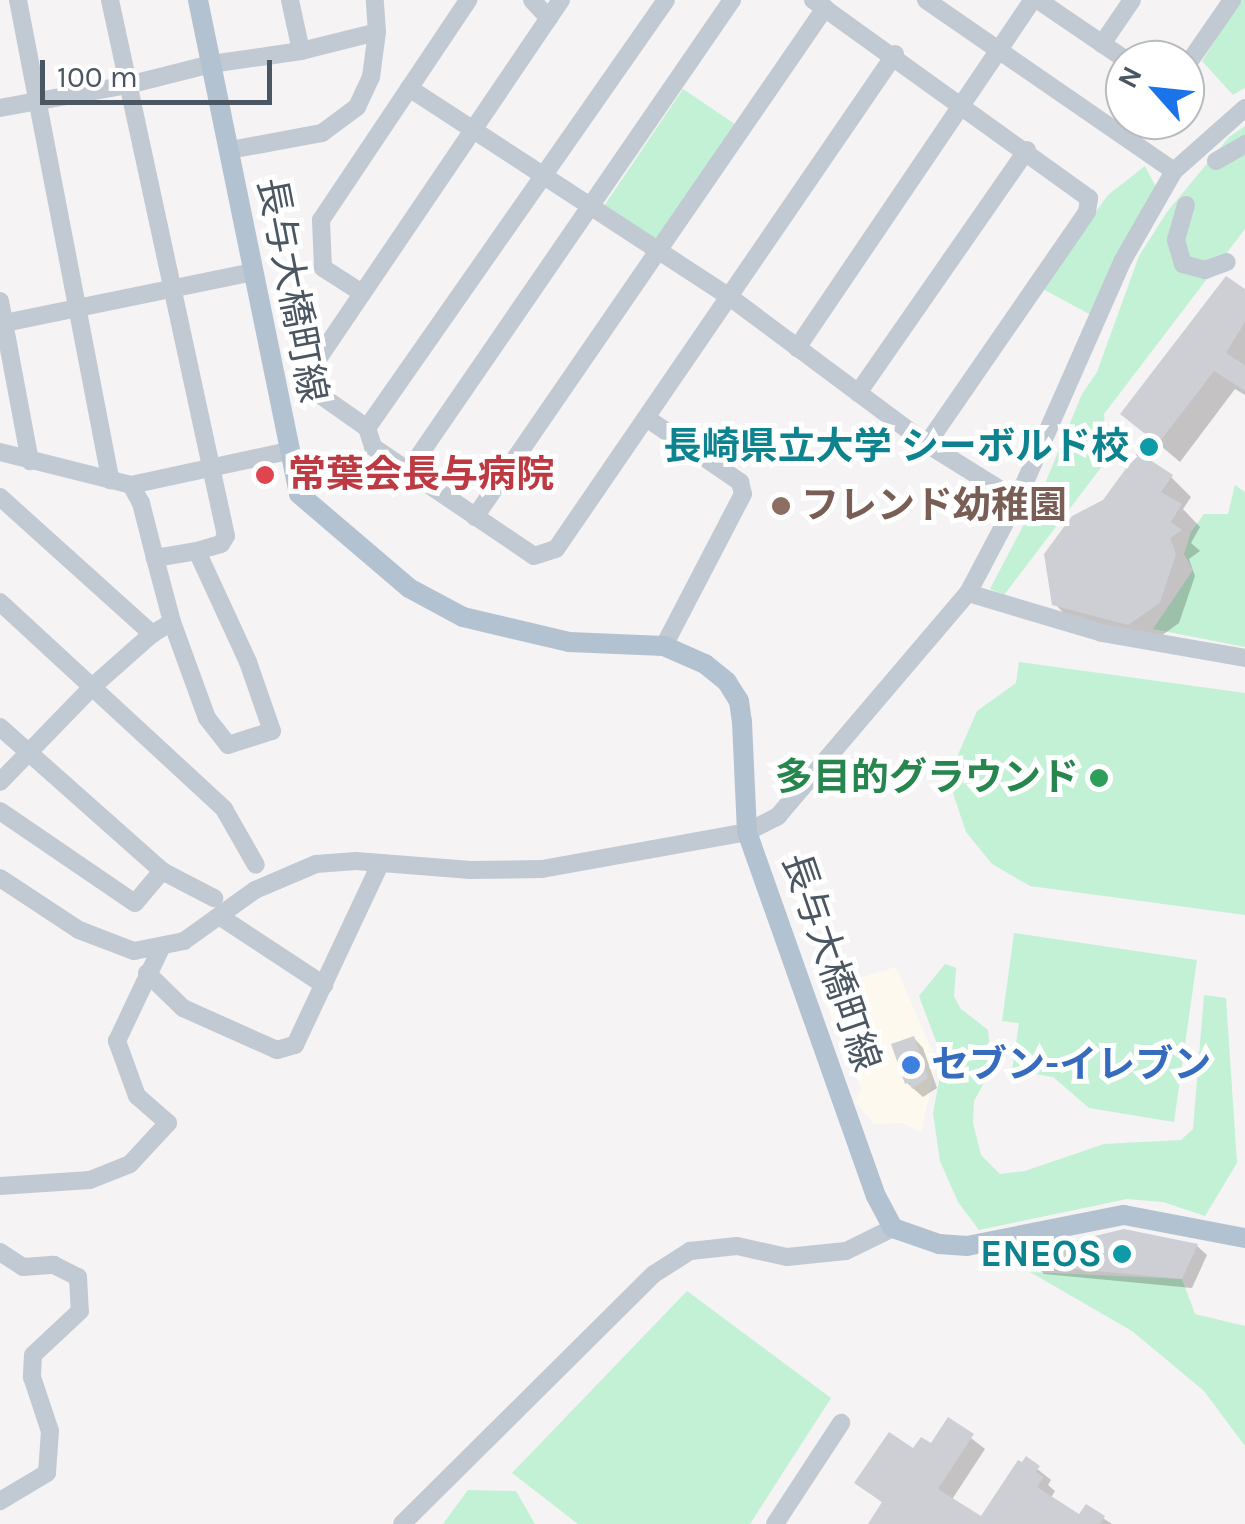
<!DOCTYPE html>
<meta charset="utf-8">
<style>
body{margin:0}
#map{position:relative;width:1245px;height:1524px;overflow:hidden;background:#f5f3f3;font-family:Karla,"Noto Sans JP",sans-serif}
div>[style]{position:absolute}
.commercial>*{inset:0;background:#fdf9ef}
.green>*{inset:0;background:#c3f1d5;transform-origin:0 0}
.shadow>*{inset:0;background:#0003}
.building>*{inset:0;background:#cdcfd5}
.minor>*{height:18px;margin:-9px;padding:0 9px;transform-origin:9px;border-radius:9px;background:#c1cad2}
.major>*{height:20px;margin:-10px;padding:0 10px;transform-origin:10px;border-radius:10px;background:#b3c2d1}
.dots>*{width:28px;height:28px;translate:-50% -50%;box-sizing:border-box;border:5px solid #fff;border-radius:50%}
span{translate:-50% -50%;white-space:nowrap;text-align:center;line-height:1.15;-webkit-text-stroke:10px #fff;paint-order:stroke}
.street-label{font-size:38px;color:#4a5661}
.culture-label{font-size:38px;color:#0d838f;font-weight:700}
.right{translate:-100% -50%;text-align:right}
.health-label{font-size:38px;color:#be3a42;font-weight:700}
.left{translate:0 -50%;text-align:left}
.education-label{font-size:38px;color:#785e54;font-weight:700}
.leisure-label{font-size:38px;color:#27864d;font-weight:700}
.shop-label{font-size:38px;color:#366cbe;font-weight:700}
.north{position:absolute;left:1105px;top:40px;width:100px;height:100px;box-sizing:border-box;background:#fff;border:2px solid #b7bbc0;border-radius:50%;rotate:297deg;font-size:28px;font-weight:700;line-height:40px;text-align:center;color:#4a5661}
.north::after{content:'';display:block;margin:auto;width:35px;height:45px;background:#1a73e8;clip-path:polygon(50% 0,100% 100%,50% 72%,0 100%)}
.scale{position:absolute;left:40px;top:60px;width:232px;height:45px;box-sizing:border-box;border:5px solid #4a5661;border-top:0;padding-left:12px;font-size:30px;line-height:35px;white-space:nowrap;color:#4a5661;-webkit-text-stroke:8px #fff;paint-order:stroke}
</style>
<div id="map">
<div class="commercial">
<div style="clip-path:polygon(896px 967px,937px 1062px,921px 1132px,902px 1123px,874px 1124px,855px 1102px,861px 1089px,820px 990px)"></div>
</div>
<div class="green">
<div style="clip-path:polygon(1240px 0,1245px 0,1245px 88px,1233px 95px,1202px 61px)"></div>
<div style="left:683px;top:89px;width:62px;height:140px;rotate:34deg"></div>
<div style="clip-path:polygon(1245px 126px,1245px 229px,1104px 414px,1106px 461px,1004px 595px,990px 589px,1044px 486px,1082px 394px,1097px 372px,1139px 256px,1167px 212px,1229px 137px)"></div>
<div style="clip-path:polygon(1145px 166px,1158px 191px,1093px 316px,1041px 288px,1108px 195px)"></div>
<div style="clip-path:polygon(1235px 485px,1245px 492px,1245px 647px,1153px 629px,1193px 570px,1184px 554px,1191px 532px,1204px 514px,1228px 514px)"></div>
<div style="clip-path:polygon(1019px 662px,1245px 693px,1245px 915px,1030px 886px,992px 864px,966px 832px,953px 793px,954px 764px,977px 711px,1016px 683px)"></div>
<div style="clip-path:polygon(1014px 933px,1197px 960px,1174px 1122px,1089px 1108px,1053px 1077px,1012px 1070px,1019px 1023px,1002px 1021px)"></div>
<div style="clip-path:polygon(945px 964px,956px 968px,954px 996px,960px 1008px,988px 1030px,992px 1068px,974px 1101px,973px 1123px,981px 1155px,1000px 1174px,1025px 1171px,1104px 1144px,1181px 1140px,1193px 1129px,1204px 995px,1226px 998px,1237px 1163px,1205px 1216px,1163px 1202px,1127px 1199px,979px 1230px,958px 1202px,940px 1161px,933px 1113px,943px 1060px,919px 996px)"></div>
<div style="clip-path:polygon(1030px 1272px,1182px 1279px,1195px 1314px,1245px 1326px,1245px 1446px,1204px 1391px,1132px 1331px)"></div>
<div style="clip-path:polygon(687px 1291px,831px 1398px,750px 1524px,578px 1524px,512px 1473px)"></div>
<div style="clip-path:polygon(468px 1490px,516px 1491px,535px 1524px,443px 1524px)"></div>
</div>
<div class="shadow">
<div style="clip-path:polygon(1245px 292px,1245px 395px,1235px 389px,1180px 462px,1123px 414px)"></div>
<div style="clip-path:polygon(1171px 477px,1191px 497px,1183px 509px,1200px 527px,1191px 543px,1200px 551px,1189px 559px,1195px 576px,1179px 623px,1150px 644px,1075px 625px,1055px 604px)"></div>
<div style="clip-path:polygon(914px 1038px,923px 1048px,937px 1088px,923px 1097px,907px 1083px)"></div>
<div style="clip-path:polygon(1124px 1232px,1197px 1246px,1207px 1255px,1192px 1288px,1044px 1274px,1036px 1266px,1071px 1244px)"></div>
<div style="clip-path:polygon(949px 1421px,985px 1449px,951px 1501px,981px 1520px,1026px 1460px,1051px 1480px,1048px 1485px,1055px 1491px,1050px 1499px,1080px 1518px,1086px 1507px,1112px 1524px,871px 1524px,884px 1504px,857px 1482px,932px 1447px)"></div>
</div>
<div class="building">
<div style="clip-path:polygon(1226px 276px,1245px 289px,1245px 322px,1226px 353px,1245px 365px,1245px 391px,1214px 371px,1158px 444px,1120px 414px)"></div>
<div style="clip-path:polygon(1138px 452px,1173px 475px,1161px 492px,1182px 504px,1171px 522px,1182px 530px,1170px 538px,1176px 554px,1160px 603px,1128px 625px,1052px 605px,1044px 554px,1072px 516px,1103px 500px)"></div>
<div style="clip-path:polygon(914px 1036px,928px 1078px,912px 1089px,910px 1082px,905px 1084px,891px 1044px)"></div>
<div style="clip-path:polygon(1124px 1229px,1198px 1244px,1182px 1279px,1032px 1265px,1070px 1242px)"></div>
<div style="clip-path:polygon(948px 1417px,974px 1434px,938px 1489px,981px 1516px,1018px 1460px,1022px 1462px,1026px 1456px,1040px 1466px,1036px 1472px,1044px 1477px,1037px 1487px,1079px 1514px,1086px 1504px,1105px 1516px,1100px 1524px,868px 1524px,882px 1502px,854px 1483px,889px 1432px,913px 1448px,921px 1437px,931px 1443px)"></div>
</div>
<div class="minor">
<div style="left:18px;top:0;width:489px;rotate:79.1deg"></div>
<div style="left:110px;top:0;width:548px;rotate:77.79deg"></div>
<div style="left:226px;top:536px;width:9px;rotate:122deg"></div>
<div style="left:221px;top:544px;width:25px;rotate:164deg"></div>
<div style="left:290px;top:0;width:52px;rotate:77.8deg"></div>
<div style="left:532px;top:0;width:25px;rotate:47deg"></div>
<div style="left:561px;top:0;width:446px;rotate:124.1deg"></div>
<div style="left:311px;top:369px;width:21px;rotate:85deg"></div>
<div style="left:313px;top:390px;width:66px;rotate:35.1deg"></div>
<div style="left:367px;top:428px;width:20px;rotate:72deg"></div>
<div style="left:373px;top:447px;width:194px;rotate:34.1deg"></div>
<div style="left:534px;top:556px;width:23px;rotate:-18deg"></div>
<div style="left:556px;top:549px;width:600px;rotate:-55.59deg"></div>
<div style="left:813px;top:0;width:340px;rotate:35.7deg"></div>
<div style="left:1089px;top:198px;width:14px;rotate:98deg"></div>
<div style="left:1087px;top:212px;width:282px;rotate:124.6deg"></div>
<div style="left:926px;top:0;width:301px;rotate:34.6deg"></div>
<div style="left:1038px;top:0;width:107px;rotate:34.3deg"></div>
<div style="left:1102px;top:44px;width:53px;rotate:-55.7deg"></div>
<div style="left:1185px;top:68px;width:83px;rotate:-55.3deg"></div>
<div style="left:409px;top:88px;width:384px;rotate:33.1deg"></div>
<div style="left:731px;top:298px;width:244px;rotate:36.7deg"></div>
<div style="left:927px;top:444px;width:106px;rotate:31.9deg"></div>
<div style="left:0;top:108px;width:130px;rotate:-10.2deg"></div>
<div style="left:128px;top:85px;width:86px;rotate:-14.2deg"></div>
<div style="left:211px;top:64px;width:91px;rotate:-8.2deg"></div>
<div style="left:301px;top:51px;width:78px;rotate:-14deg"></div>
<div style="left:230px;top:150px;width:94px;rotate:-10.5deg"></div>
<div style="left:322px;top:133px;width:44px;rotate:-36.6deg"></div>
<div style="left:357px;top:107px;width:33px;rotate:-65deg"></div>
<div style="left:371px;top:77px;width:45px;rotate:-82.4deg"></div>
<div style="left:377px;top:32px;width:32px;rotate:-94deg"></div>
<div style="left:1216px;top:161px;width:34px;rotate:-30deg"></div>
<div style="left:1186px;top:205px;width:36px;rotate:106deg"></div>
<div style="left:1176px;top:240px;width:25px;rotate:74deg"></div>
<div style="left:1183px;top:264px;width:23px;rotate:15deg"></div>
<div style="left:1205px;top:270px;width:23px;rotate:-20deg"></div>
<div style="left:362px;top:293px;width:46px;rotate:-147.3deg"></div>
<div style="left:323px;top:268px;width:48px;rotate:-92.4deg"></div>
<div style="left:321px;top:220px;width:265px;rotate:-56.2deg"></div>
<div style="left:0;top:301px;width:163px;rotate:79.4deg"></div>
<div style="left:0;top:324px;width:259px;rotate:-11.6deg"></div>
<div style="left:797px;top:348px;width:420px;rotate:-55.9deg"></div>
<div style="left:858px;top:393px;width:296px;rotate:-55.2deg"></div>
<div style="left:648px;top:419px;width:112px;rotate:34.4deg"></div>
<div style="left:740px;top:482px;width:12px;rotate:76deg"></div>
<div style="left:743px;top:494px;width:171px;rotate:117.5deg"></div>
<div style="left:367px;top:428px;width:522px;rotate:-55.06deg"></div>
<div style="left:0;top:452px;width:135px;rotate:14.1deg"></div>
<div style="left:131px;top:485px;width:161px;rotate:-12.2deg"></div>
<div style="left:407px;top:473px;width:574px;rotate:-55.51deg"></div>
<div style="left:131px;top:485px;width:21px;rotate:61deg"></div>
<div style="left:141px;top:503px;width:57px;rotate:75.7deg"></div>
<div style="left:155px;top:558px;width:66px;rotate:75.1deg"></div>
<div style="left:172px;top:622px;width:102px;rotate:70deg"></div>
<div style="left:207px;top:718px;width:34px;rotate:52deg"></div>
<div style="left:228px;top:745px;width:46px;rotate:-17.7deg"></div>
<div style="left:272px;top:731px;width:73px;rotate:-109.2deg"></div>
<div style="left:248px;top:662px;width:122px;rotate:-114.7deg"></div>
<div style="left:197px;top:551px;width:43px;rotate:170.5deg"></div>
<div style="left:0;top:497px;width:205px;rotate:42deg"></div>
<div style="left:152px;top:634px;width:23px;rotate:-31deg"></div>
<div style="left:475px;top:517px;width:618px;rotate:-55.49deg"></div>
<div style="left:968px;top:593px;width:140px;rotate:16.6deg"></div>
<div style="left:1102px;top:633px;width:145px;rotate:9.9deg"></div>
<div style="left:0;top:602px;width:305px;rotate:42.7deg"></div>
<div style="left:224px;top:809px;width:64px;rotate:60.3deg"></div>
<div style="left:0;top:727px;width:217px;rotate:41.6deg"></div>
<div style="left:162px;top:871px;width:59px;rotate:27.4deg"></div>
<div style="left:0;top:782px;width:131px;rotate:-45.9deg"></div>
<div style="left:91px;top:688px;width:81px;rotate:-41.5deg"></div>
<div style="left:0;top:811px;width:163px;rotate:34.3deg"></div>
<div style="left:135px;top:903px;width:42px;rotate:-49.8deg"></div>
<div style="left:0;top:878px;width:95px;rotate:33.4deg"></div>
<div style="left:79px;top:930px;width:59px;rotate:20.9deg"></div>
<div style="left:134px;top:951px;width:51px;rotate:-11.3deg"></div>
<div style="left:184px;top:941px;width:87px;rotate:-35.7deg"></div>
<div style="left:255px;top:890px;width:66px;rotate:-23.1deg"></div>
<div style="left:316px;top:864px;width:40px;rotate:-4.3deg"></div>
<div style="left:356px;top:861px;width:115px;rotate:4.5deg"></div>
<div style="left:471px;top:870px;width:71px;rotate:-0.8deg"></div>
<div style="left:542px;top:869px;width:208px;rotate:-10.2deg"></div>
<div style="left:747px;top:832px;width:35px;rotate:-27deg"></div>
<div style="left:778px;top:816px;width:293px;rotate:-49.6deg"></div>
<div style="left:968px;top:593px;width:105px;rotate:-62.2deg"></div>
<div style="left:1017px;top:500px;width:262px;rotate:-66.2deg"></div>
<div style="left:1123px;top:260px;width:103px;rotate:-60.2deg"></div>
<div style="left:1174px;top:171px;width:95px;rotate:-41.6deg"></div>
<div style="left:219px;top:916px;width:126px;rotate:33.3deg"></div>
<div style="left:147px;top:973px;width:50px;rotate:44.2deg"></div>
<div style="left:183px;top:1008px;width:103px;rotate:24.1deg"></div>
<div style="left:277px;top:1050px;width:19px;rotate:-16deg"></div>
<div style="left:295px;top:1045px;width:200px;rotate:-64.8deg"></div>
<div style="left:0;top:1186px;width:90px;rotate:-3.8deg"></div>
<div style="left:90px;top:1180px;width:43px;rotate:-21.8deg"></div>
<div style="left:130px;top:1164px;width:56px;rotate:-47.2deg"></div>
<div style="left:168px;top:1123px;width:41px;rotate:-138.9deg"></div>
<div style="left:137px;top:1096px;width:59px;rotate:-110deg"></div>
<div style="left:117px;top:1041px;width:103px;rotate:-64.7deg"></div>
<div style="left:0;top:1252px;width:27px;rotate:33deg"></div>
<div style="left:23px;top:1267px;width:31px;rotate:-4deg"></div>
<div style="left:54px;top:1265px;width:27px;rotate:27deg"></div>
<div style="left:78px;top:1277px;width:34px;rotate:87deg"></div>
<div style="left:80px;top:1311px;width:64px;rotate:136.9deg"></div>
<div style="left:33px;top:1355px;width:22px;rotate:93deg"></div>
<div style="left:32px;top:1377px;width:57px;rotate:71.6deg"></div>
<div style="left:50px;top:1431px;width:42px;rotate:94.1deg"></div>
<div style="left:47px;top:1473px;width:55px;rotate:149.2deg"></div>
<div style="left:402px;top:1524px;width:355px;rotate:-44.8deg"></div>
<div style="left:654px;top:1274px;width:43px;rotate:-32.6deg"></div>
<div style="left:690px;top:1251px;width:47px;rotate:-6.1deg"></div>
<div style="left:737px;top:1246px;width:51px;rotate:12.4deg"></div>
<div style="left:787px;top:1257px;width:59px;rotate:-5.8deg"></div>
<div style="left:846px;top:1251px;width:52px;rotate:-26.1deg"></div>
<div style="left:775px;top:1524px;width:121px;rotate:-56.8deg"></div>
</div>
<div class="major">
<div style="left:198px;top:0;width:504px;rotate:78.44deg"></div>
<div style="left:299px;top:494px;width:145px;rotate:40.5deg"></div>
<div style="left:409px;top:588px;width:61px;rotate:28.2deg"></div>
<div style="left:463px;top:617px;width:109px;rotate:13.3deg"></div>
<div style="left:569px;top:642px;width:95px;rotate:2.4deg"></div>
<div style="left:664px;top:646px;width:45px;rotate:23.7deg"></div>
<div style="left:705px;top:664px;width:28px;rotate:39deg"></div>
<div style="left:727px;top:682px;width:22px;rotate:58deg"></div>
<div style="left:739px;top:701px;width:21px;rotate:82deg"></div>
<div style="left:742px;top:722px;width:110px;rotate:87.4deg"></div>
<div style="left:747px;top:832px;width:386px;rotate:70.5deg"></div>
<div style="left:876px;top:1196px;width:36px;rotate:62deg"></div>
<div style="left:893px;top:1228px;width:49px;rotate:19.2deg"></div>
<div style="left:939px;top:1244px;width:28px;rotate:4deg"></div>
<div style="left:967px;top:1246px;width:160px;rotate:-11.2deg"></div>
<div style="left:1124px;top:1215px;width:123px;rotate:10.8deg"></div>
</div>
<div class="dots">
<div style="left:1149px;top:447px;background:#0f9aa8"></div>
<div style="left:265px;top:475px;background:#e0444e"></div>
<div style="left:781px;top:506px;background:#8d6e63"></div>
<div style="left:1099px;top:778px;background:#2e9e5b"></div>
<div style="left:911px;top:1065px;background:#3f7fe0"></div>
<div style="left:1122px;top:1254px;background:#0f9aa8"></div>
</div>
<div class="street-label">
<span style="left:292px;top:290px;rotate:79deg">長与大橋町線</span>
<span style="left:831px;top:962px;rotate:71deg">長与大橋町線</span>
</div>
<div class="culture-label">
<span class="right" style="left:1129px;top:447px">長崎県立大学 シーボルド校</span>
<span class="right" style="left:1102px;top:1254px">ENEOS</span>
</div>
<div class="health-label">
<span class="left" style="left:288px;top:475px">常葉会長与病院</span>
</div>
<div class="education-label">
<span class="left" style="left:801px;top:506px">フレンド幼稚園</span>
</div>
<div class="leisure-label">
<span class="right" style="left:1079px;top:778px">多目的グラウンド</span>
</div>
<div class="shop-label">
<span class="left" style="left:931px;top:1065px">セブン-イレブン</span>
</div>
<div class="north">N</div>
<div class="scale">100 m</div>
</div>
